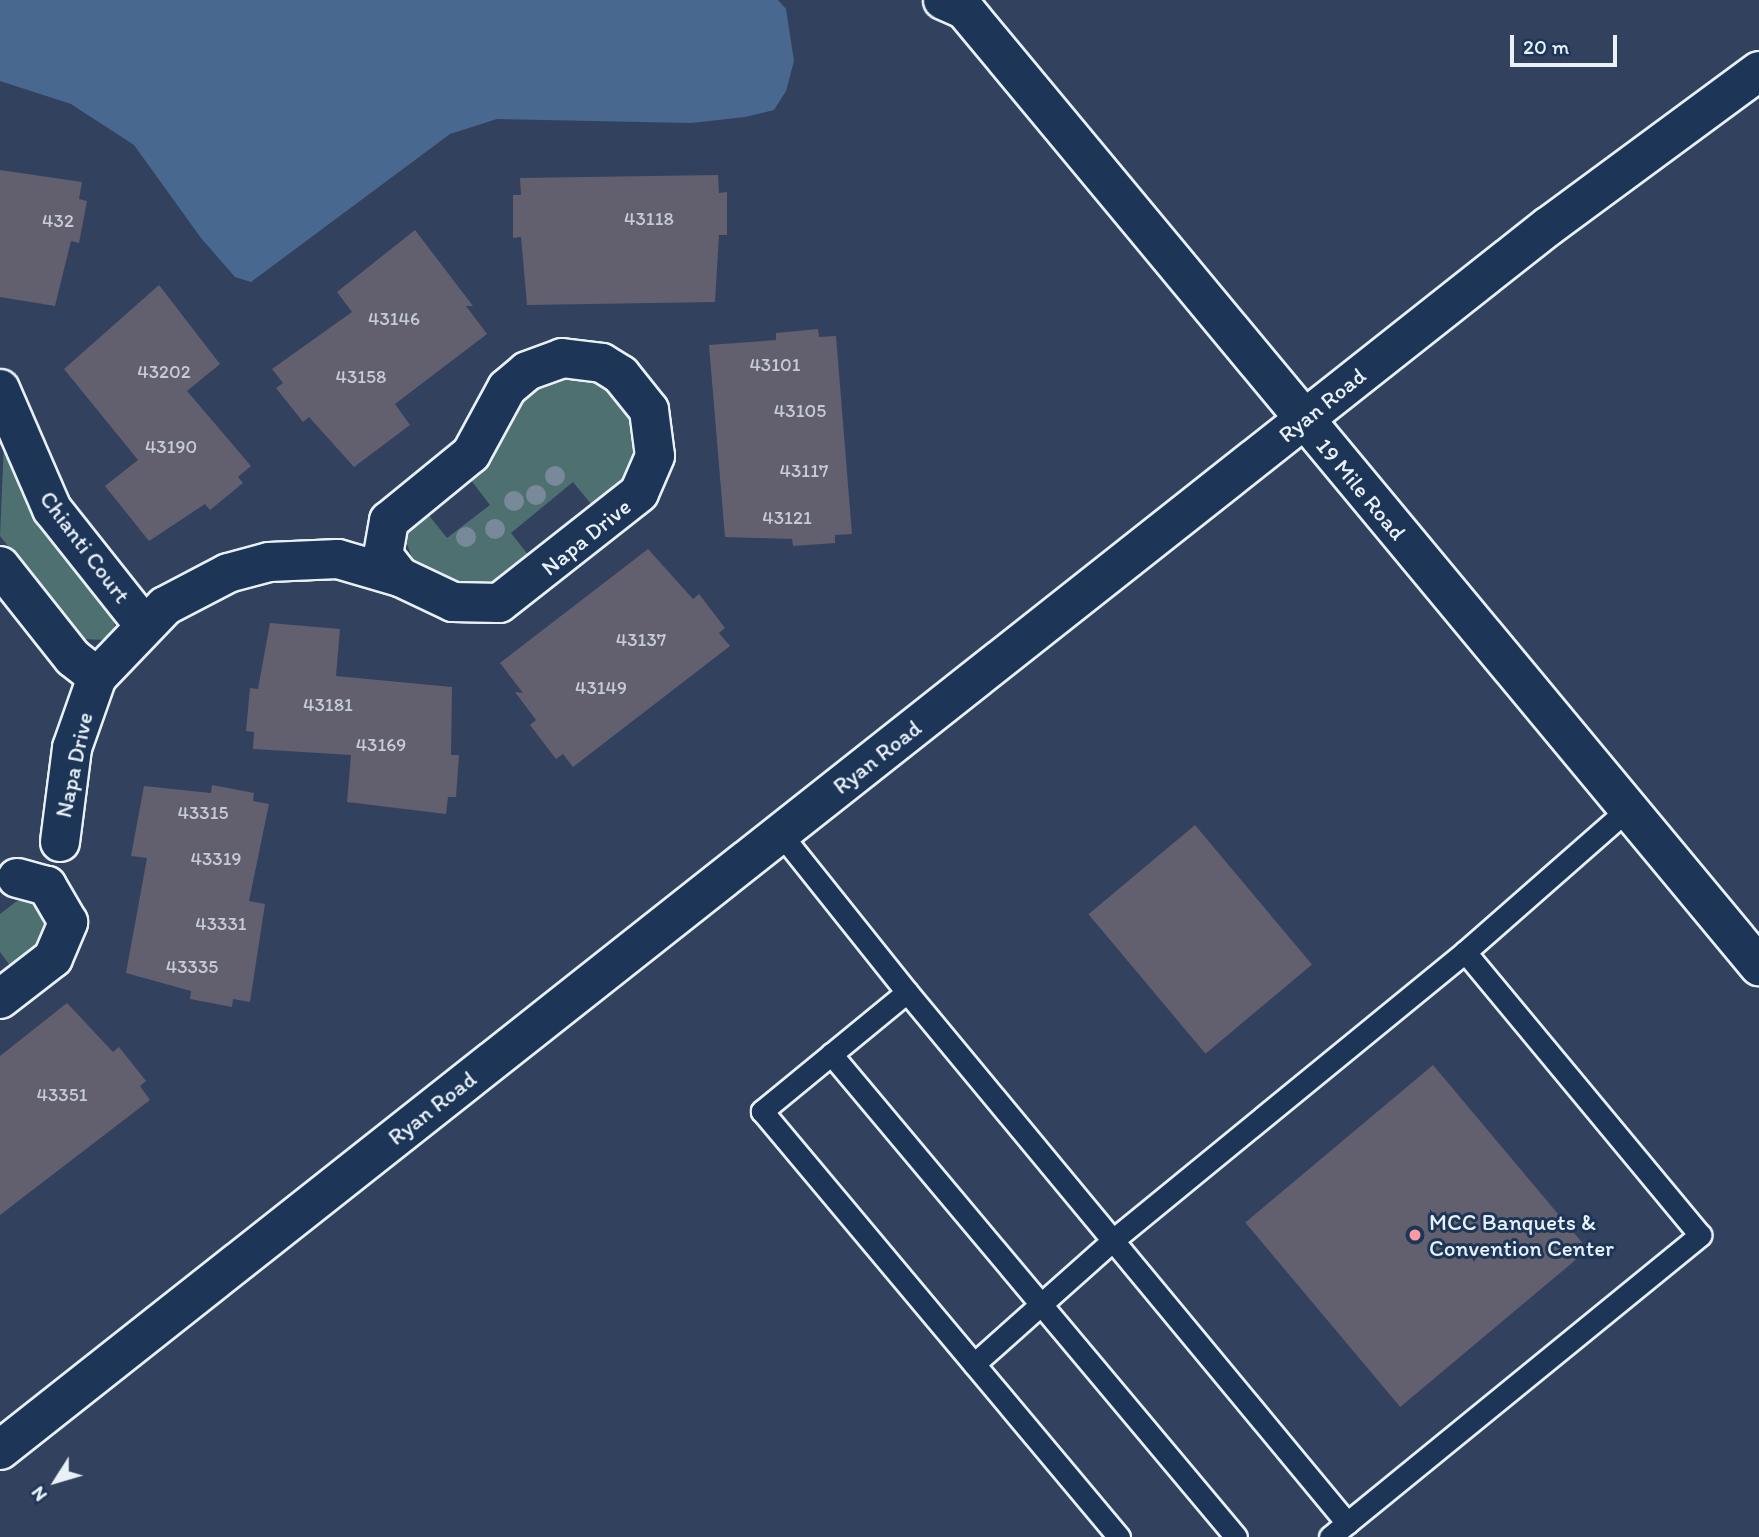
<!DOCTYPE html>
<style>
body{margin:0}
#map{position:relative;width:1759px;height:1537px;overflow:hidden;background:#32425e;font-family:Itim,sans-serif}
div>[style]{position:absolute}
.green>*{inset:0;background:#4f7071}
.water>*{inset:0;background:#49688f}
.building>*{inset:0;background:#625f6e;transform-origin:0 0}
.roads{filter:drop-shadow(2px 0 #e8f1f8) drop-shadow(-2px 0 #e8f1f8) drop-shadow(0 2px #e8f1f8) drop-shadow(0 -2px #e8f1f8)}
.lane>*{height:21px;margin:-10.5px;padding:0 10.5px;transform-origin:10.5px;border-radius:10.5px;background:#1d3557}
.street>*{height:38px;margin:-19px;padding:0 19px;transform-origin:19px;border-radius:19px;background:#1d3557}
.secondary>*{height:38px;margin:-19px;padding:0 19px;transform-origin:19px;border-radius:19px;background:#1d3557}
.trees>*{width:20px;height:20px;margin:-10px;border-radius:50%;background:#788a99}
.dots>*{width:19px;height:19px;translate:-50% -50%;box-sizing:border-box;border:4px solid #1d3557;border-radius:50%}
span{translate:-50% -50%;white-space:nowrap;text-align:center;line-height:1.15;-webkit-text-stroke:6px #1d3557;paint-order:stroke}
.number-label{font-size:19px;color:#c6ccd6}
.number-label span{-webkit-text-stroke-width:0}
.street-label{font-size:23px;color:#e8f1f8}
.poi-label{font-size:23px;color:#e8f1f8}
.left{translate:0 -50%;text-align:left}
.north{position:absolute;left:21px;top:1446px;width:70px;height:70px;-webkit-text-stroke:5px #1d3557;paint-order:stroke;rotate:233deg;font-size:19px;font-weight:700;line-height:28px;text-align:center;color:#e8f1f8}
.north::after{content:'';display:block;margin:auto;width:24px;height:32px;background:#e8f1f8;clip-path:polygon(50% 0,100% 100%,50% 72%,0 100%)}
.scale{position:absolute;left:1510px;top:35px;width:107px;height:32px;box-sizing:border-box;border:4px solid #e8f1f8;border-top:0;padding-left:9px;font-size:21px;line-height:24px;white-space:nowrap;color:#e8f1f8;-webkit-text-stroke:5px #1d3557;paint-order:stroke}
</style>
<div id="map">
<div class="green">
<div style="clip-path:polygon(581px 376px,605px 384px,636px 424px,635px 469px,596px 510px,573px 482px,511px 533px,533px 561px,497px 583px,460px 587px,415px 565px,405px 539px,411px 526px,427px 513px,447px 538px,490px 505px,470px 479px,496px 449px,520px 401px,558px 377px)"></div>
<div style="clip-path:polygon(4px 443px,30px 512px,113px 615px,115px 628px,107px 640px,82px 639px,0 536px)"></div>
<div style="clip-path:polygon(17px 901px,32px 901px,46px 910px,47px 941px,12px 968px,0 952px,0 914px)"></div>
</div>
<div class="water">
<div style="clip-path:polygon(0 0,778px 0,786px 9px,794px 61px,786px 91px,774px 110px,745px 117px,691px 123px,497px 119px,450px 134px,251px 282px,235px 277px,201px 238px,134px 145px,71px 104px,0 81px)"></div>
</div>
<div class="building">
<div style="clip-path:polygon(0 170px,82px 182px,79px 199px,87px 201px,79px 243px,71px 241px,55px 306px,0 297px)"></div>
<div style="clip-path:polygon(718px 175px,719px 193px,727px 192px,727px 235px,719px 235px,715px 302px,527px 305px,521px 237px,513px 238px,513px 195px,521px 195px,520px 178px)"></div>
<div style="clip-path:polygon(415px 230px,473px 306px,466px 306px,487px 334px,395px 404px,410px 425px,354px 467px,309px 417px,303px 422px,276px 388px,283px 383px,272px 369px,352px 312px,337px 292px)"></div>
<div style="clip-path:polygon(159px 285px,220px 364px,187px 391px,251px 466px,238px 477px,243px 483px,210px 510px,205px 504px,149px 541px,105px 486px,138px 460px,64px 369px)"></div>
<div style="clip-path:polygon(818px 329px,819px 337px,836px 336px,852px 534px,835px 535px,835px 543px,793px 546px,792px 539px,725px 537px,709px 345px,776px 340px,776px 333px)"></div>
<div style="clip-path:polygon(648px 549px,693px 599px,699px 594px,725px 628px,719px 633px,730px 646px,573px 767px,563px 754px,556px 759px,530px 725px,536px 720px,515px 692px,523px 693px,500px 663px)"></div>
<div style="clip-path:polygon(270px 623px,340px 629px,336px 676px,452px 687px,451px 755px,459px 755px,456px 797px,448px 797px,446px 814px,347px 802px,351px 755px,253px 749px,254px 732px,246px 731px,250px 688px,258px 689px)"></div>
<div style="clip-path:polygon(212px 785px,254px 793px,253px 801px,269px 804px,249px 901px,265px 904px,250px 1002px,233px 999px,232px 1007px,190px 999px,191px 991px,126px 973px,147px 858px,131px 856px,144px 786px,211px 793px)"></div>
<div style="left:1195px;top:825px;width:182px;height:139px;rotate:50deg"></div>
<div style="clip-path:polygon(67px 1003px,113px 1052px,119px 1047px,146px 1081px,140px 1086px,150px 1100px,0 1215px,0 1056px)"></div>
<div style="left:1433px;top:1065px;width:241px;height:245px;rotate:50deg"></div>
</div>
<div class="roads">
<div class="lane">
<div style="left:780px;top:833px;width:203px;rotate:51.4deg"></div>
<div style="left:907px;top:992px;width:188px;rotate:140.6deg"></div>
<div style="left:762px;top:1111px;width:556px;rotate:50.04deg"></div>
<div style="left:907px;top:992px;width:690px;rotate:50.35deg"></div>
<div style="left:831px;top:1054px;width:630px;rotate:50.02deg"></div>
<div style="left:974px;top:1364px;width:186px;rotate:-41.7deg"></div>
<div style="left:1113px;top:1240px;width:455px;rotate:-39.3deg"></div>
<div style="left:1330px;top:1537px;width:478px;rotate:-39.2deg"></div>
<div style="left:1700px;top:1235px;width:368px;rotate:-129.7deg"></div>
<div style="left:1465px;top:952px;width:217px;rotate:-41.3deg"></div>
</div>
<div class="street">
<div style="left:562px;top:358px;width:40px;rotate:7.1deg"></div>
<div style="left:602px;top:363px;width:22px;rotate:32deg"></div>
<div style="left:621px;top:375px;width:45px;rotate:51.3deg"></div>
<div style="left:649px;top:410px;width:46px;rotate:82.6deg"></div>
<div style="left:655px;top:456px;width:40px;rotate:113.4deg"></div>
<div style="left:639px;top:493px;width:178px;rotate:141.8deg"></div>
<div style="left:499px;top:603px;width:46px;rotate:-178.8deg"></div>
<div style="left:453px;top:602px;width:59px;rotate:-154.7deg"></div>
<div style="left:400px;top:577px;width:28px;rotate:-128deg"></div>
<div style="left:383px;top:555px;width:35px;rotate:-80deg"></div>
<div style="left:389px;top:521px;width:106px;rotate:-39.3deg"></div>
<div style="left:471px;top:454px;width:75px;rotate:-61.4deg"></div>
<div style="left:507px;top:388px;width:26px;rotate:-40deg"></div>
<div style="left:527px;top:371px;width:37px;rotate:-20deg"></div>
<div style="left:0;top:389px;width:131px;rotate:66.6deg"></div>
<div style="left:52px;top:509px;width:147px;rotate:51.6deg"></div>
<div style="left:0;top:566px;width:117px;rotate:51.6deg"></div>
<div style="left:73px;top:658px;width:31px;rotate:38deg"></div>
<div style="left:60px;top:842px;width:95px;rotate:-82.7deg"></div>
<div style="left:72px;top:748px;width:75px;rotate:-70.6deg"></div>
<div style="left:97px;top:677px;width:98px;rotate:-46.2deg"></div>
<div style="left:165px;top:606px;width:71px;rotate:-27.6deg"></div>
<div style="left:228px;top:573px;width:42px;rotate:-15deg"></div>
<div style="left:269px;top:562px;width:69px;rotate:-2.5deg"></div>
<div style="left:338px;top:559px;width:65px;rotate:16.2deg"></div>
<div style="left:0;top:999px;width:67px;rotate:-37.7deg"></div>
<div style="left:53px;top:958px;width:39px;rotate:-67deg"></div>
<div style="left:68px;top:922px;width:42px;rotate:-120.3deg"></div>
<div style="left:47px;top:886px;width:31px;rotate:-165deg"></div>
</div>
<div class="secondary">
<div style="left:943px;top:0;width:24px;rotate:24deg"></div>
<div style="left:965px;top:10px;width:1243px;rotate:50.29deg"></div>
<div style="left:0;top:1450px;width:1974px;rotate:-38.32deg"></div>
<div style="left:1549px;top:226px;width:261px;rotate:-36.4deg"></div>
</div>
</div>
<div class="trees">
<div style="left:555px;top:476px"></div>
<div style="left:536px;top:495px"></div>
<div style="left:514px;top:501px"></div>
<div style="left:495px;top:529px"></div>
<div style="left:466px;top:537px"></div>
</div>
<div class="dots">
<div style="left:1415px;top:1235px;background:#ff9aa2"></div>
</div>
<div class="number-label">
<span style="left:649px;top:219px">43118</span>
<span style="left:58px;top:221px">432</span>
<span style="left:394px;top:319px">43146</span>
<span style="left:775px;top:365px">43101</span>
<span style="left:164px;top:372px">43202</span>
<span style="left:361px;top:377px">43158</span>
<span style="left:800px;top:411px">43105</span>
<span style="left:171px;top:447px">43190</span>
<span style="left:804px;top:471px">43117</span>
<span style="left:787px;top:518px">43121</span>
<span style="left:641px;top:640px">43137</span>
<span style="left:601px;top:688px">43149</span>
<span style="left:328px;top:705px">43181</span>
<span style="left:381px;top:745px">43169</span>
<span style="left:203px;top:813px">43315</span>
<span style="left:216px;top:859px">43319</span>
<span style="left:221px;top:924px">43331</span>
<span style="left:192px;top:967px">43335</span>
<span style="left:62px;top:1095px">43351</span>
</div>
<div class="street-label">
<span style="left:1322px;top:405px;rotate:-39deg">Ryan Road</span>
<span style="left:1361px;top:489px;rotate:50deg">19 Mile Road</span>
<span style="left:586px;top:537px;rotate:-39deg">Napa Drive</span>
<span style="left:85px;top:547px;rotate:53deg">Chianti Court</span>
<span style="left:877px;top:757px;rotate:-38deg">Ryan Road</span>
<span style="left:74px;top:765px;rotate:-78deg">Napa Drive</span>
<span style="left:432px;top:1108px;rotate:-38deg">Ryan Road</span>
</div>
<div class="poi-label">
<span class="left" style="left:1429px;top:1235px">MCC Banquets &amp;<br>Convention Center</span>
</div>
<div class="north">N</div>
<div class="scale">20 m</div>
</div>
